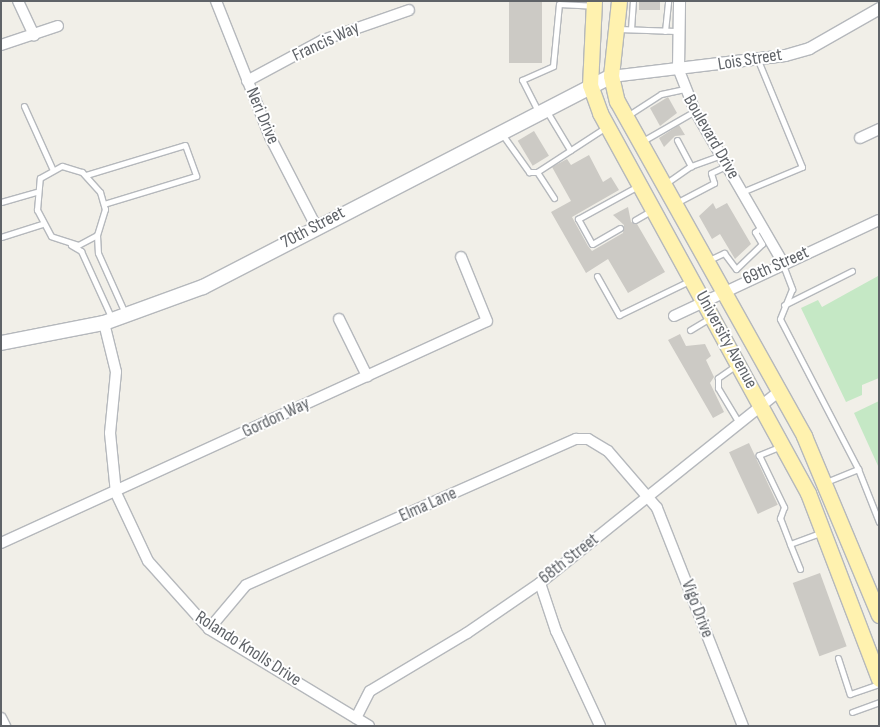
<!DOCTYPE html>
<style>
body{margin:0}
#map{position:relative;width:880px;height:727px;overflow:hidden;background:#f1efe8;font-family:"Sofia Sans Condensed",sans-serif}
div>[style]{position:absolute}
.green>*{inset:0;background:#c5e8c5}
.building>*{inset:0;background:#cccac5;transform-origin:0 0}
.roads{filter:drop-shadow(1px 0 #b5b8bc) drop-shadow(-1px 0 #b5b8bc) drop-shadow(0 1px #b5b8bc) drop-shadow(0 -1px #b5b8bc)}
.service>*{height:5px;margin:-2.5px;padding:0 2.5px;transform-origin:2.5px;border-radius:2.5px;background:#fff}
.minor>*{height:10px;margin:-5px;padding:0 5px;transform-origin:5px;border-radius:5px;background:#fff}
.tertiary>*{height:11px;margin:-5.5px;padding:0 5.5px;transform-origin:5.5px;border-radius:5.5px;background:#fff}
.secondary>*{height:14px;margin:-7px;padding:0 7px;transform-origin:7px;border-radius:7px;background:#fff}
.primary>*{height:15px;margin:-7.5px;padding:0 7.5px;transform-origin:7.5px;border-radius:7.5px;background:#fff2af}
span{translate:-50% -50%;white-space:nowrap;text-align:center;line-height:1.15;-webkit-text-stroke:4px #fff;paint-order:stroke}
.street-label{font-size:18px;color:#5f6368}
.frame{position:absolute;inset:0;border:2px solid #5f6368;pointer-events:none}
</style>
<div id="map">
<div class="green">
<div style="clip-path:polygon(878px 276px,879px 378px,862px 385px,862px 395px,846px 402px,801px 308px,818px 300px,822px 307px)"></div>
<div style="clip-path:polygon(879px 401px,879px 468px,854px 413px)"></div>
</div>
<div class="building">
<div style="left:509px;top:1px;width:33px;height:62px"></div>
<div style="left:639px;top:1px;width:21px;height:9px"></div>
<div style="clip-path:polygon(668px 97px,677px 113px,660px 126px,650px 108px)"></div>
<div style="clip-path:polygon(679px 125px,685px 135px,675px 136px,664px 147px,659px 138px)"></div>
<div style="left:534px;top:131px;width:29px;height:19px;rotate:59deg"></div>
<div style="clip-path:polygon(589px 155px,603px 182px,611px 177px,619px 190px,572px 217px,588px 246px,592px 251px,623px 233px,624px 225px,613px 215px,628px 207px,631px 222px,637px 224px,665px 272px,628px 293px,608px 259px,586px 273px,551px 212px,571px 201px,552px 167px,567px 159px,571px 165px)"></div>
<div style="clip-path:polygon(713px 203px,716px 209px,727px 203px,751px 244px,735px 259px,720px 234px,712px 239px,699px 216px)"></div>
<div style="clip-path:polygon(680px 334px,686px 346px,705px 344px,711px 356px,706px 360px,714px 377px,710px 383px,724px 412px,713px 418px,668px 340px)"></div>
<div style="left:749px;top:443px;width:68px;height:22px;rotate:65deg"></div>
<div style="left:820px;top:573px;width:78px;height:29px;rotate:70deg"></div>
</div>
<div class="roads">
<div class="service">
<div style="left:618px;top:29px;width:58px;rotate:2deg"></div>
<div style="left:631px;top:29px;width:28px;rotate:-86deg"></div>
<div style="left:665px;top:31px;width:30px;rotate:-84deg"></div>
<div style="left:24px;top:106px;width:68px;rotate:65.7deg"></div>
<div style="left:546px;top:110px;width:47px;rotate:59deg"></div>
<div style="left:538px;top:111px;width:35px;rotate:-117deg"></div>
<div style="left:522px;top:80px;width:34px;rotate:-24deg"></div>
<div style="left:553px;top:66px;width:62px;rotate:-84.5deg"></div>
<div style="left:559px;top:4px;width:34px;rotate:3deg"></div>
<div style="left:627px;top:116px;width:40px;rotate:-32.9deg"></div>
<div style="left:661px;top:94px;width:24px;rotate:-12deg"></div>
<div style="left:502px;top:134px;width:47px;rotate:54.6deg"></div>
<div style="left:529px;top:172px;width:8px"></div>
<div style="left:677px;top:140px;width:30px;rotate:62deg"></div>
<div style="left:641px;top:142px;width:62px;rotate:-29.9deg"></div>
<div style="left:62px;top:166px;width:21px;rotate:17deg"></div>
<div style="left:82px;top:172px;width:27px;rotate:48deg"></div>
<div style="left:100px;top:192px;width:18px;rotate:74deg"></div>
<div style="left:105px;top:209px;width:27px;rotate:107deg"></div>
<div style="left:97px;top:235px;width:21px;rotate:152deg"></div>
<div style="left:78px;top:245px;width:28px;rotate:-162deg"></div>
<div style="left:51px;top:236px;width:30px;rotate:-118deg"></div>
<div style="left:37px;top:210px;width:32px;rotate:-85deg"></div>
<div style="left:40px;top:178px;width:25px;rotate:-29deg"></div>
<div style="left:86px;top:175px;width:103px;rotate:-16.9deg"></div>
<div style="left:185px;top:145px;width:33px;rotate:70deg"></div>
<div style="left:196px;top:176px;width:96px;rotate:163.1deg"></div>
<div style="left:665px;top:184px;width:32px;rotate:-35deg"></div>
<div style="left:691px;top:166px;width:32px;rotate:-20deg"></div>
<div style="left:742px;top:192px;width:65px;rotate:-22.6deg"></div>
<div style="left:802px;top:167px;width:116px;rotate:-112.4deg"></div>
<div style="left:554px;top:198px;width:31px;rotate:-123deg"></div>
<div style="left:537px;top:172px;width:82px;rotate:-33.1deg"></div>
<div style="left:1px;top:202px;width:36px;rotate:-16deg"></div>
<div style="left:676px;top:203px;width:43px;rotate:-27.8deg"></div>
<div style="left:714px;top:183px;width:10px;rotate:-107deg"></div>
<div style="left:711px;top:173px;width:17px;rotate:-25deg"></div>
<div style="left:635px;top:220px;width:20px;rotate:-30deg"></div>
<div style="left:620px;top:228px;width:32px;rotate:150deg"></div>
<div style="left:592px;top:244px;width:29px;rotate:-119deg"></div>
<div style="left:578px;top:219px;width:68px;rotate:-28.8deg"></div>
<div style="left:97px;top:235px;width:18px;rotate:87deg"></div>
<div style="left:98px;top:253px;width:66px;rotate:65.8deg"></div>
<div style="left:1px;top:237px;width:43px;rotate:-17.6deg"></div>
<div style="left:71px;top:245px;width:12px;rotate:31deg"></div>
<div style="left:81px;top:251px;width:75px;rotate:65.5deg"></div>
<div style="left:709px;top:260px;width:17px;rotate:-25deg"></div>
<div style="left:724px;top:253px;width:20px;rotate:53deg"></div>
<div style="left:736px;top:269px;width:36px;rotate:-44deg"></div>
<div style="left:762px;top:244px;width:14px;rotate:-120deg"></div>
<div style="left:755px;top:232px;width:10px;rotate:-37deg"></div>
<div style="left:783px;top:265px;width:26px;rotate:69deg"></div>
<div style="left:792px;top:289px;width:32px;rotate:112deg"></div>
<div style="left:780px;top:319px;width:169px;rotate:62.5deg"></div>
<div style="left:858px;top:469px;width:57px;rotate:68.4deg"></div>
<div style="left:597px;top:276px;width:45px;rotate:60.6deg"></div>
<div style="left:619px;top:315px;width:78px;rotate:-25.9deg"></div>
<div style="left:784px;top:305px;width:76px;rotate:-26.6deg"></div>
<div style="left:690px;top:330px;width:23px;rotate:-31deg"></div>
<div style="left:735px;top:366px;width:21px;rotate:145deg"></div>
<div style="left:718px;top:378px;width:10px;rotate:90deg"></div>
<div style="left:718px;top:388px;width:41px;rotate:59deg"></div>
<div style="left:779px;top:447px;width:22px;rotate:158deg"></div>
<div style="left:759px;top:455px;width:58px;rotate:64.3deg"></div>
<div style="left:784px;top:507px;width:12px;rotate:110deg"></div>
<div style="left:780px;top:518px;width:28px;rotate:69deg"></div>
<div style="left:826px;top:482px;width:35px;rotate:-22deg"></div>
<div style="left:800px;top:569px;width:27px;rotate:-112deg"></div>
<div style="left:790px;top:544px;width:33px;rotate:-20deg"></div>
<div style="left:838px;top:658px;width:38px;rotate:72deg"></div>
<div style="left:850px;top:694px;width:31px;rotate:-19deg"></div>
<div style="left:852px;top:712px;width:29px;rotate:-20deg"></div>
</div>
<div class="minor">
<div style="left:18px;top:1px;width:38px;rotate:65deg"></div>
<div style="left:216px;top:1px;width:146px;rotate:68.3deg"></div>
<div style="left:270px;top:137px;width:100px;rotate:62.7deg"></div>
<div style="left:1px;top:45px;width:60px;rotate:-18.4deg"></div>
<div style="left:678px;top:68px;width:46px;rotate:68.4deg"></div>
<div style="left:695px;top:111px;width:176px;rotate:59.9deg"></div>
<div style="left:247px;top:81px;width:86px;rotate:-28.3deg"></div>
<div style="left:323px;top:40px;width:91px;rotate:-19.2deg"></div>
<div style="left:860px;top:138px;width:21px;rotate:-25deg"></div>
<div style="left:674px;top:316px;width:226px;rotate:-25.1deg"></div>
<div style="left:339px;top:319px;width:64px;rotate:63.8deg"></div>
<div style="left:104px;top:323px;width:50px;rotate:76.2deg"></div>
<div style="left:116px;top:372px;width:61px;rotate:95.6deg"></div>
<div style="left:110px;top:433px;width:60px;rotate:84.3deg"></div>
<div style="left:116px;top:493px;width:75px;rotate:64.8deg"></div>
<div style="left:148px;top:561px;width:91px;rotate:48.1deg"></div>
<div style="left:209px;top:629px;width:187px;rotate:31.2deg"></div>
<div style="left:1px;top:543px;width:534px;rotate:-24.55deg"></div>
<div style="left:487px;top:321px;width:69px;rotate:-112.1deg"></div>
<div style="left:540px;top:583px;width:51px;rotate:71.6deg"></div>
<div style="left:556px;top:631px;width:105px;rotate:65.1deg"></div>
<div style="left:209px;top:629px;width:57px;rotate:-49.9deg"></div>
<div style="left:246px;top:585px;width:361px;rotate:-23.9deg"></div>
<div style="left:576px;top:439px;width:12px"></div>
<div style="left:588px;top:439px;width:23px;rotate:31deg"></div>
<div style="left:608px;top:451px;width:75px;rotate:49.3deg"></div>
<div style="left:657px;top:508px;width:234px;rotate:68.5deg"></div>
<div style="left:1px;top:718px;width:9px;rotate:63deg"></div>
<div style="left:356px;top:718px;width:30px;rotate:-63deg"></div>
<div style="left:370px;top:691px;width:113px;rotate:-30.9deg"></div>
<div style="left:467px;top:633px;width:88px;rotate:-34.4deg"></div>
<div style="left:540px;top:583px;width:307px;rotate:-38.7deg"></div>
</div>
<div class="tertiary">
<div style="left:678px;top:68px;width:67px;rotate:-89.1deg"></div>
<div style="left:611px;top:76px;width:175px;rotate:-6.9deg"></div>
<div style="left:785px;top:55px;width:25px;rotate:-16deg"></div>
<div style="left:809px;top:48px;width:81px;rotate:-29.7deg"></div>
</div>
<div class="secondary">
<div style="left:1px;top:343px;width:105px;rotate:-11deg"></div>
<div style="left:104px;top:323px;width:105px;rotate:-20deg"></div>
<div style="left:203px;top:287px;width:459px;rotate:-27.3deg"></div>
</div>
<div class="primary">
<div style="left:594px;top:1px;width:84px;rotate:92.7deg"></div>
<div style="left:590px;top:85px;width:30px;rotate:70deg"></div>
<div style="left:600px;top:113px;width:433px;rotate:61.3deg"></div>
<div style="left:808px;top:493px;width:199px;rotate:69.1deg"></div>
<div style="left:619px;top:1px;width:75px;rotate:96.1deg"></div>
<div style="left:611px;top:76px;width:26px;rotate:77deg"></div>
<div style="left:617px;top:101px;width:384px;rotate:60.8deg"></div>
<div style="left:804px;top:436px;width:194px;rotate:67.3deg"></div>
</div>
</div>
<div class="street-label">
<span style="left:326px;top:42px;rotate:-25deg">Francis Way</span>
<span style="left:750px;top:60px;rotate:-9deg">Lois Street</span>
<span style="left:262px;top:116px;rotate:67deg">Neri Drive</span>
<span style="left:711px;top:137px;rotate:60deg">Boulevard Drive</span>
<span style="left:313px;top:228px;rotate:-28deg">70th Street</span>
<span style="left:776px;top:266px;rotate:-24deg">69th Street</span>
<span style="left:726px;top:340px;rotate:61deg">University Avenue</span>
<span style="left:276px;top:418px;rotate:-25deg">Gordon Way</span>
<span style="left:428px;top:505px;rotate:-24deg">Elma Lane</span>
<span style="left:569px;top:559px;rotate:-38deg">68th Street</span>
<span style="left:697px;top:609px;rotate:69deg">Vigo Drive</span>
<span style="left:248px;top:649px;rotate:33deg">Rolando Knolls Drive</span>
</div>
<div class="frame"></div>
</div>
